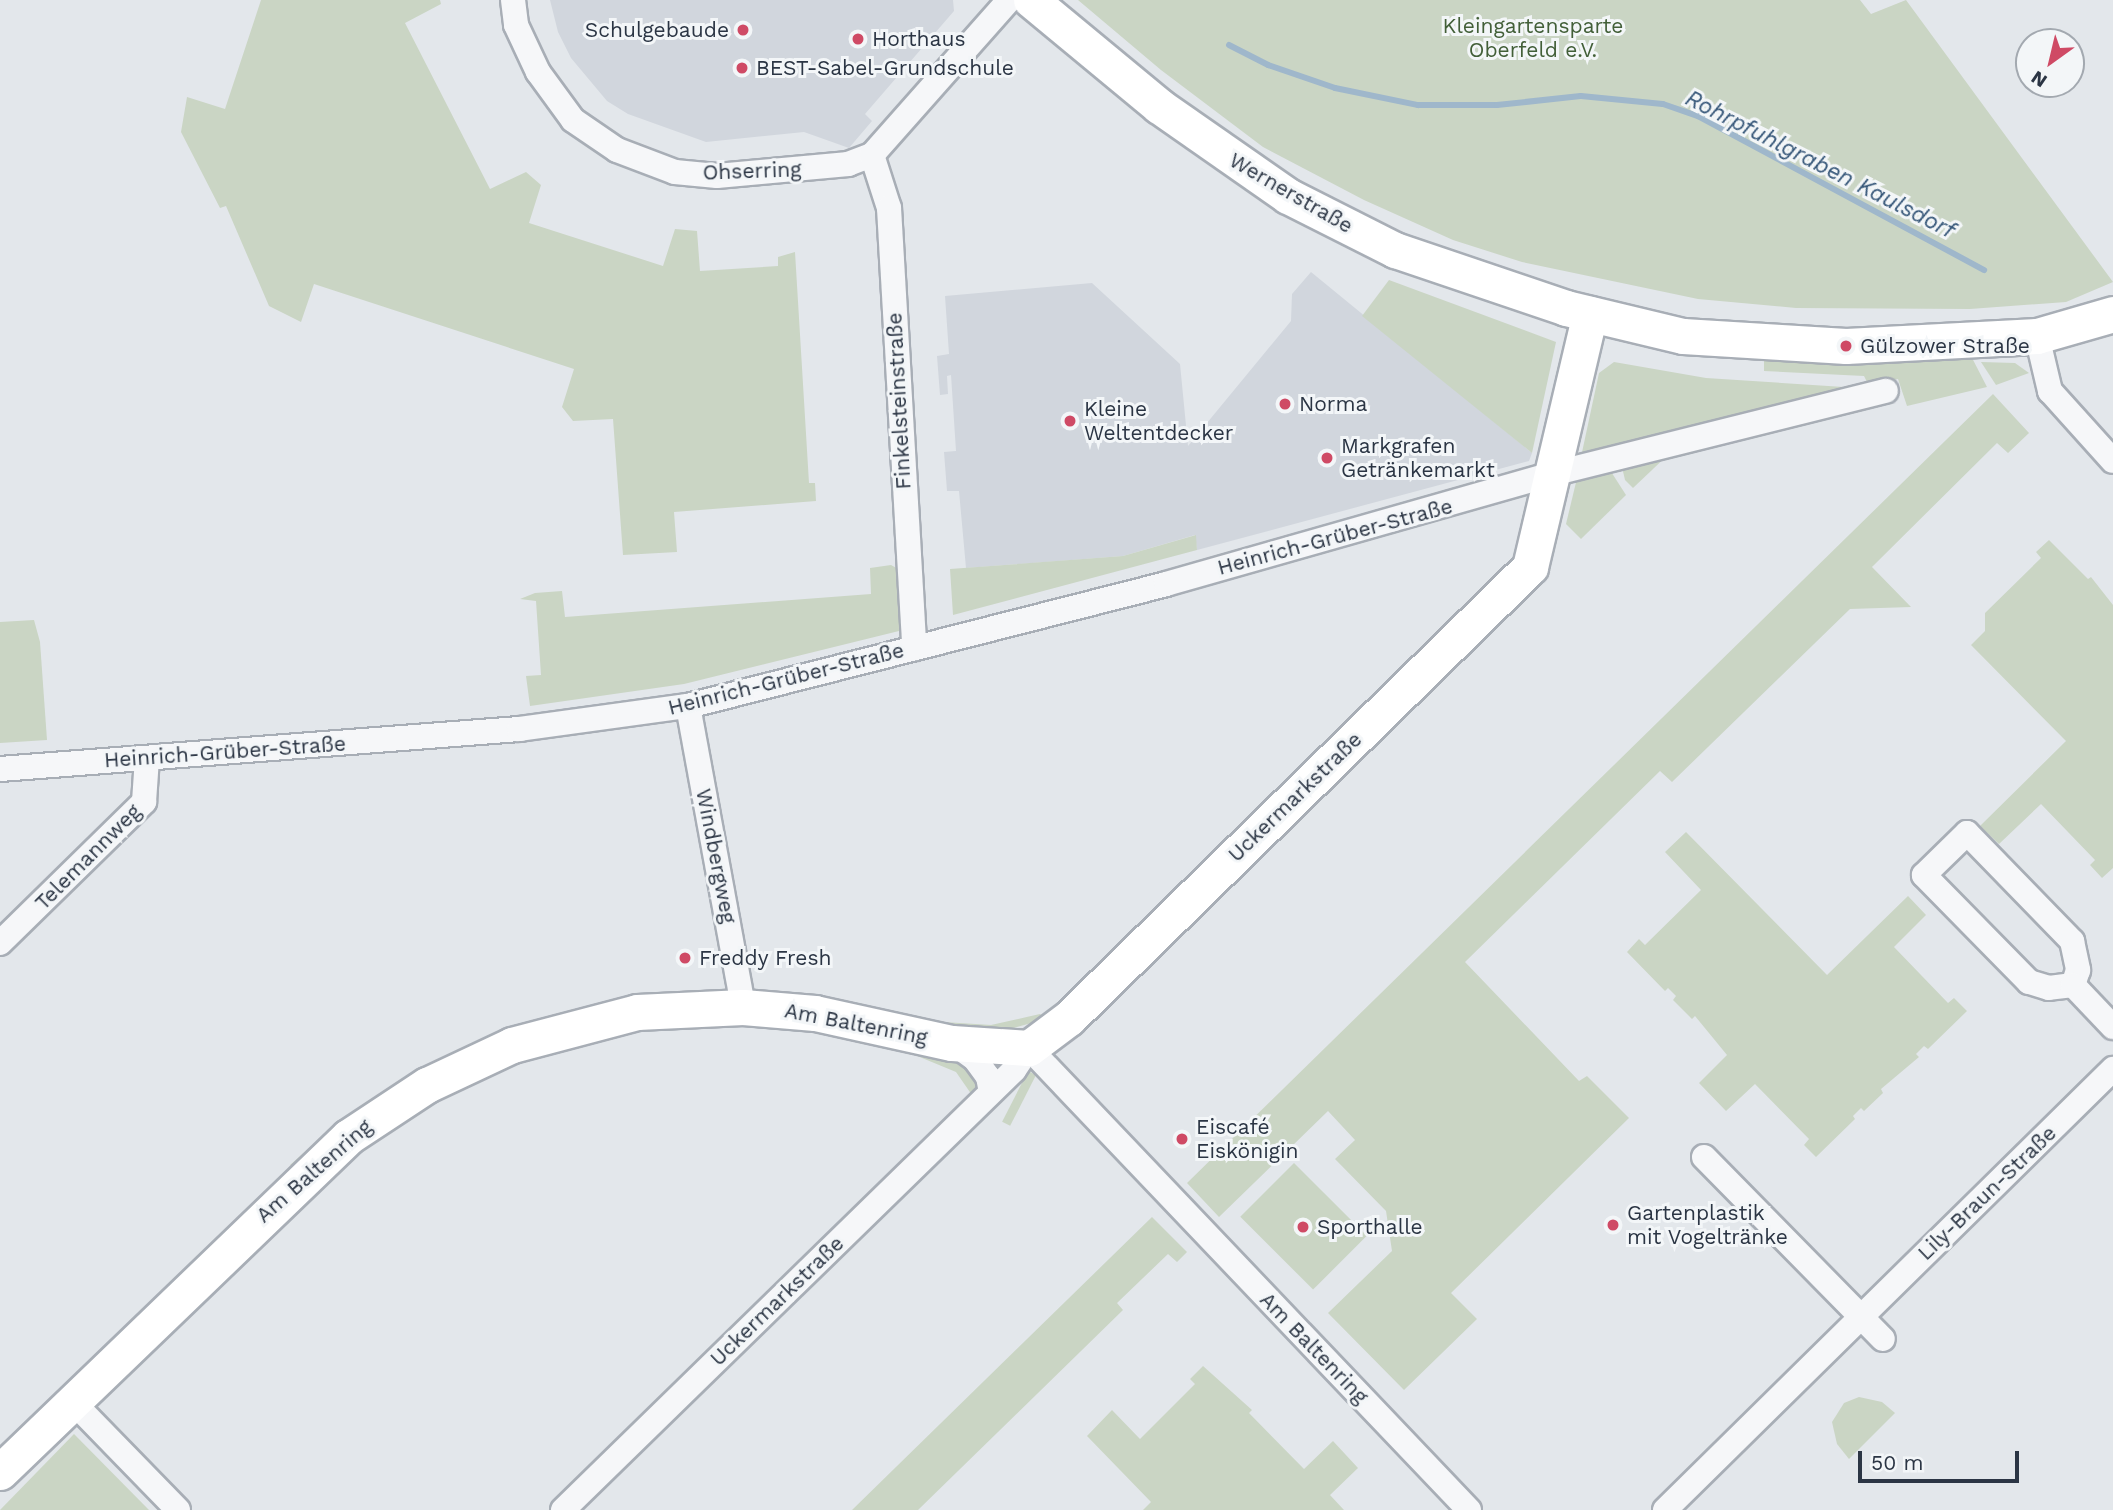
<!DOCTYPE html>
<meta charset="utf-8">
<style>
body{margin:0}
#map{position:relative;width:2113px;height:1510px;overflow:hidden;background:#e3e7eb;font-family:"Work Sans",sans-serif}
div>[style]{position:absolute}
.built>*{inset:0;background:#d1d6dd}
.green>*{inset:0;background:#cad5c4;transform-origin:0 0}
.stream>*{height:6px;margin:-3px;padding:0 3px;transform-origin:3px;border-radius:3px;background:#9fb7cb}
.roads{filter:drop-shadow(2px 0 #a8aeb6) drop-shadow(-2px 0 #a8aeb6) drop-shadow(0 2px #a8aeb6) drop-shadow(0 -2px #a8aeb6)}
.street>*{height:24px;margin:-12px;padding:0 12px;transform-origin:12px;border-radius:12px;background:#f6f7f9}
.secondary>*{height:35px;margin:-17.5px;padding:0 17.5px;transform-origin:17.5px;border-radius:17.5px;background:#fff}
.dots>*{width:19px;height:19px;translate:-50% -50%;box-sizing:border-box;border:4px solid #f3f6f8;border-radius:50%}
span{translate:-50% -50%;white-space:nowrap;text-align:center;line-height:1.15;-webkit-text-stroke:6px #f3f6f8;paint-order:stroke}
.park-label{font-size:21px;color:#425f38}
.poi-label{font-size:21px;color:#2b3544}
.right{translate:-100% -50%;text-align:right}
.left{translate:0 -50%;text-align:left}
.street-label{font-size:21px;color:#2b3544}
.water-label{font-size:23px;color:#355678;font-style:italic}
.north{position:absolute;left:2015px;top:28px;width:70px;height:70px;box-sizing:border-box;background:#f3f6f8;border:2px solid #a3a9b0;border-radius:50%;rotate:214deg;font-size:19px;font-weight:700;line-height:28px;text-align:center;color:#2b3544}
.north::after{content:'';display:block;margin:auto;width:24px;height:32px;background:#cf4a65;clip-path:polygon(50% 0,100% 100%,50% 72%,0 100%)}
.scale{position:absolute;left:1858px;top:1451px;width:161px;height:32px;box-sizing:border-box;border:4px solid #2b3544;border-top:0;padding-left:9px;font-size:21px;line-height:24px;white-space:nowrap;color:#2b3544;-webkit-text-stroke:5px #f3f6f8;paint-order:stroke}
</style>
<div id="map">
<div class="built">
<div style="clip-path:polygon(550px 0,953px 0,954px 11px,865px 114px,872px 121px,849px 148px,804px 132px,706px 142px,628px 114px,607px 101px,571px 58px,558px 32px)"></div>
<div style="clip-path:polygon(1311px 272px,1532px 453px,1529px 461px,1197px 550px,1195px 535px,1123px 556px,966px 568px,959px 491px,947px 491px,944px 452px,956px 451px,951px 375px,947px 376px,948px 394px,940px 395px,937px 356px,949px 354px,945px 296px,1092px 283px,1180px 364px,1188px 446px,1291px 321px,1292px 294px)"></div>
</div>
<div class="green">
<div style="clip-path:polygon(261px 0,440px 0,441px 4px,405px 23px,490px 189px,526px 172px,541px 185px,529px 223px,663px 266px,675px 229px,697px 231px,700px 271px,778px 266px,778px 257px,795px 252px,809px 483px,815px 483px,816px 501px,674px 512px,677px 552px,623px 555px,613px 419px,573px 421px,562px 407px,574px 369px,314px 284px,301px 322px,269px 306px,226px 206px,220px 208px,181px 132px,187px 97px,225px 109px)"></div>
<div style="clip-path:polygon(1078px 0,1860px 0,1871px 14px,1906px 0,2113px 282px,2066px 302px,1970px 309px,1796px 308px,1698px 299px,1522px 262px,1453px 240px,1364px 200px,1263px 147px,1161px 70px)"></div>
<div style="clip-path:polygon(1389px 280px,1556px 342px,1532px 453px,1362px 316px)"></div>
<div style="clip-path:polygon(1970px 354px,1987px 387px,1907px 406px,1898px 379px,1868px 384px,1864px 376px,1764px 371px,1764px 359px,1859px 361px)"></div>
<div style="clip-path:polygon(1614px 362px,1706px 378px,1859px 388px,1581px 457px,1599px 373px)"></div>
<div style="clip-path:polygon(1981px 362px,2015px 363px,2029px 373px,1996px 385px)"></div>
<div style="clip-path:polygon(1993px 394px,2029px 433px,2008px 453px,1997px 443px,1872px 567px,1911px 607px,1850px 609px,1672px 782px,1660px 771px,1465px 962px,1579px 1081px,1587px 1076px,1629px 1118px,1451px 1293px,1477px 1319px,1404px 1390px,1328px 1313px,1392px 1251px,1386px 1211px,1335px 1159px,1355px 1140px,1328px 1111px,1219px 1217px,1187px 1183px)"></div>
<div style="clip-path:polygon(1672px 451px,1633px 488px,1625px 480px,1622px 467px)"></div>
<div style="clip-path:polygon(1608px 467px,1626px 495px,1581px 539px,1566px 524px,1578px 474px)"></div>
<div style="clip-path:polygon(1196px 535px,1197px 550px,953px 615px,950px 569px,1123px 556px)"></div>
<div style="clip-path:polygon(2049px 540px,2088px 579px,2091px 577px,2113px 605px,2113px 868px,2102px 878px,2090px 865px,2095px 860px,2041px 804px,1999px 844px,1980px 826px,2066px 741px,1971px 645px,1985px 631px,1985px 613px,2041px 558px,2036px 552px)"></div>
<div style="clip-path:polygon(891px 565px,900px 570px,903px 630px,684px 684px,530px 706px,526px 676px,541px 675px,536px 601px,520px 599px,535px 593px,562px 591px,565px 617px,871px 594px,870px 568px)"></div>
<div style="clip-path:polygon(34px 620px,40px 642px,47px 740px,0 743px,0 622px)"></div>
<div style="clip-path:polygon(1686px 832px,1827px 975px,1908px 896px,1926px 915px,1894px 947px,1948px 1003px,1954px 998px,1967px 1011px,1928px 1049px,1924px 1046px,1916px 1054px,1919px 1057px,1881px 1089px,1883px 1093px,1864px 1111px,1861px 1108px,1853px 1116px,1855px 1119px,1816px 1157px,1804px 1145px,1809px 1139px,1755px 1084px,1726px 1111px,1699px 1083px,1727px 1055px,1695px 1016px,1692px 1019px,1673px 1000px,1676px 996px,1668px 988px,1665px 991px,1627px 952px,1639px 939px,1645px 945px,1701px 890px,1665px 852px)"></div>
<div style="clip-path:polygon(1040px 1014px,1046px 1019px,992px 1034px,928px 1021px,991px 1025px)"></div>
<div style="clip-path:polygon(913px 1045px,967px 1066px,979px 1087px,974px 1098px,956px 1072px,910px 1053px)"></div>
<div style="clip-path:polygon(414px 1071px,416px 1075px,298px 1169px,290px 1165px,343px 1118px)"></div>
<div style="left:1028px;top:1071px;width:9px;height:57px;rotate:27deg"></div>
<div style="left:1294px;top:1163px;width:103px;height:76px;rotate:45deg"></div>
<div style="clip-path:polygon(1152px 1217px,1187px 1252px,1177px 1262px,1168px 1254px,1117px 1303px,1123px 1310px,918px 1510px,852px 1510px)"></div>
<div style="clip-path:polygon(1203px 1366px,1252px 1410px,1249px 1413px,1304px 1469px,1333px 1441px,1358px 1468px,1330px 1495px,1344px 1510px,1143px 1510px,1151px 1502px,1087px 1436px,1112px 1410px,1140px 1439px,1195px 1384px,1190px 1379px)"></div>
<div style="clip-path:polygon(1859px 1397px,1882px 1402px,1895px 1413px,1849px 1459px,1837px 1444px,1832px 1422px,1844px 1403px)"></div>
<div style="clip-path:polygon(74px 1434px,149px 1510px,0 1510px)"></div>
</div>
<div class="stream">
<div style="left:1229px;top:45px;width:44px;rotate:27.1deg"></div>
<div style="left:1268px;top:65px;width:71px;rotate:18.9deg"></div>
<div style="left:1335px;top:88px;width:85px;rotate:11.6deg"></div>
<div style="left:1418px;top:105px;width:79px"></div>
<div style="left:1497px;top:105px;width:84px;rotate:-6.1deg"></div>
<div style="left:1581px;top:96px;width:82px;rotate:5.6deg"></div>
<div style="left:1663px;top:104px;width:37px;rotate:19deg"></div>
<div style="left:1698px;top:116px;width:325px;rotate:28.3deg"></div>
</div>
<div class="roads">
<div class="street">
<div style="left:513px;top:0;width:25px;rotate:83deg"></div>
<div style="left:516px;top:25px;width:52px;rotate:64.9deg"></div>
<div style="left:538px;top:72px;width:59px;rotate:53.9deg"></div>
<div style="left:573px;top:120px;width:53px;rotate:34.3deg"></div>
<div style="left:617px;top:150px;width:62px;rotate:20.8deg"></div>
<div style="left:675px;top:172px;width:42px;rotate:5.4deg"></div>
<div style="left:717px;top:176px;width:132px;rotate:-5.2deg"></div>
<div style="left:848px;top:164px;width:26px;rotate:-21deg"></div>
<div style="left:872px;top:155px;width:207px;rotate:-48.5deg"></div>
<div style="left:872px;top:155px;width:56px;rotate:72.2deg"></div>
<div style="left:889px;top:208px;width:441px;rotate:86.7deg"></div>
<div style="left:2037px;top:336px;width:57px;rotate:76.7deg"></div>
<div style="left:2050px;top:391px;width:94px;rotate:48deg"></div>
<div style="left:688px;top:706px;width:306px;rotate:79.6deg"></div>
<div style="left:0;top:769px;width:521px;rotate:-4.41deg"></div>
<div style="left:519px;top:729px;width:171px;rotate:-7.8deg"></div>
<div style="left:688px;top:706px;width:493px;rotate:-14.3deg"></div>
<div style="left:1166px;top:584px;width:401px;rotate:-15.9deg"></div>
<div style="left:1552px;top:474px;width:344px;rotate:-14deg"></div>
<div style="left:1967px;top:833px;width:151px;rotate:45.8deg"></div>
<div style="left:2072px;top:941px;width:30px;rotate:78deg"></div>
<div style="left:2078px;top:970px;width:16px;rotate:108deg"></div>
<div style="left:2073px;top:985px;width:24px;rotate:173deg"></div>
<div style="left:2049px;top:988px;width:21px;rotate:-163deg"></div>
<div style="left:2029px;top:982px;width:150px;rotate:-134.5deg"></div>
<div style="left:1924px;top:875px;width:60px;rotate:-44.3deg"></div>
<div style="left:0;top:943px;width:202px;rotate:-44.4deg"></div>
<div style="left:144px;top:802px;width:44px;rotate:-86.1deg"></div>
<div style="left:2073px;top:985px;width:58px;rotate:46.4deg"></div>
<div style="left:953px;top:1043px;width:27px;rotate:36deg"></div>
<div style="left:975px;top:1059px;width:22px;rotate:54deg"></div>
<div style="left:988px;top:1077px;width:15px;rotate:79deg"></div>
<div style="left:1704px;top:1157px;width:255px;rotate:45.5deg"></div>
<div style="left:72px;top:1401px;width:152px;rotate:45.8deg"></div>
<div style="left:563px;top:1510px;width:630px;rotate:-44.29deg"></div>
<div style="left:1014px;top:1070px;width:27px;rotate:-56deg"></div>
<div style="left:1029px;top:1048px;width:638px;rotate:46.4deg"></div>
<div style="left:1665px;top:1510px;width:629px;rotate:-44.55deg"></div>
</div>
<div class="secondary">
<div style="left:1031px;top:0;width:166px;rotate:39.6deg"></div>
<div style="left:1159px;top:106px;width:157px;rotate:34.9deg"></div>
<div style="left:1288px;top:196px;width:120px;rotate:26.8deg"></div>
<div style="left:1395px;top:250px;width:181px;rotate:18.7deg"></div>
<div style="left:1566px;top:308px;width:120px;rotate:13.5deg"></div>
<div style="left:1683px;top:336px;width:163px;rotate:3.5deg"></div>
<div style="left:1846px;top:346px;width:191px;rotate:-3deg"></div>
<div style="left:2037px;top:336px;width:79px;rotate:-16.1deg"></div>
<div style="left:0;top:1472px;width:483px;rotate:-43.9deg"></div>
<div style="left:348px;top:1137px;width:95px;rotate:-33.4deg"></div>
<div style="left:427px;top:1085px;width:94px;rotate:-25.2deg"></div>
<div style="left:512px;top:1045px;width:129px;rotate:-14.8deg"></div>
<div style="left:637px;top:1012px;width:106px;rotate:-2.7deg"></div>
<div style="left:743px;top:1007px;width:72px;rotate:4.8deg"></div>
<div style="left:815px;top:1013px;width:140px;rotate:12.4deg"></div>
<div style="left:952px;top:1043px;width:77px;rotate:3.7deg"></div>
<div style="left:1029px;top:1048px;width:50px;rotate:-36.9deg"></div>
<div style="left:1069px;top:1018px;width:645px;rotate:-44.37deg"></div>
<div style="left:1530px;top:567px;width:260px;rotate:-76.7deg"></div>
</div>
</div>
<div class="dots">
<div style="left:743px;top:30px;background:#cf4a65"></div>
<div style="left:858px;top:39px;background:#cf4a65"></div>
<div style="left:742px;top:68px;background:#cf4a65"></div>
<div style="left:1846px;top:346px;background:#cf4a65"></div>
<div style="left:1285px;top:404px;background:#cf4a65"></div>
<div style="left:1070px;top:421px;background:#cf4a65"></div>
<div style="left:1327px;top:458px;background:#cf4a65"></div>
<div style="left:685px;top:958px;background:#cf4a65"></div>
<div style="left:1182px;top:1139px;background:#cf4a65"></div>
<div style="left:1613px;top:1225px;background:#cf4a65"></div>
<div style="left:1303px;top:1227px;background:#cf4a65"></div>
</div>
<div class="park-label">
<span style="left:1533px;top:38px">Kleingartensparte<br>Oberfeld e.V.</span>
</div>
<div class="poi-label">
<span class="right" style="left:729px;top:30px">Schulgebaude</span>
<span class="left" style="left:872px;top:39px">Horthaus</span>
<span class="left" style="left:756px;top:68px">BEST-Sabel-Grundschule</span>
<span class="left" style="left:1860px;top:346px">Gülzower Straße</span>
<span class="left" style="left:1299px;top:404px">Norma</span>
<span class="left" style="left:1084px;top:421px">Kleine<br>Weltentdecker</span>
<span class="left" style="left:1341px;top:458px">Markgrafen<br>Getränkemarkt</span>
<span class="left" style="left:699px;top:958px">Freddy Fresh</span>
<span class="left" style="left:1196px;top:1139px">Eiscafé<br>Eiskönigin</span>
<span class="left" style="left:1627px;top:1225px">Gartenplastik<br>mit Vogeltränke</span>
<span class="left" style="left:1317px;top:1227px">Sporthalle</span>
</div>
<div class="street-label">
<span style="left:752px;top:171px;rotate:-2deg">Ohserring</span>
<span style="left:1291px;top:193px;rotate:30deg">Wernerstraße</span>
<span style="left:899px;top:401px;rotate:-93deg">Finkelsteinstraße</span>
<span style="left:1335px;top:537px;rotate:-15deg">Heinrich-Grüber-Straße</span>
<span style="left:786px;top:679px;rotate:-14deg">Heinrich-Grüber-Straße</span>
<span style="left:225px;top:752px;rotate:-4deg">Heinrich-Grüber-Straße</span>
<span style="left:1295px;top:797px;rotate:-44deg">Uckermarkstraße</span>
<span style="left:716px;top:856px;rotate:79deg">Windbergweg</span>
<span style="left:88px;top:857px;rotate:-45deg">Telemannweg</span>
<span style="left:856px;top:1024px;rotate:11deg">Am Baltenring</span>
<span style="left:314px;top:1171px;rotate:-41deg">Am Baltenring</span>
<span style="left:1987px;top:1193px;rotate:-44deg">Lily-Braun-Straße</span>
<span style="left:777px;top:1301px;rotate:-44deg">Uckermarkstraße</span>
<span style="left:1314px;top:1348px;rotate:46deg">Am Baltenring</span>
</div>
<div class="water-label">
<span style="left:1820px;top:165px;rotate:27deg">Rohrpfuhlgraben Kaulsdorf</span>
</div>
<div class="north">N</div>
<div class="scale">50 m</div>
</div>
